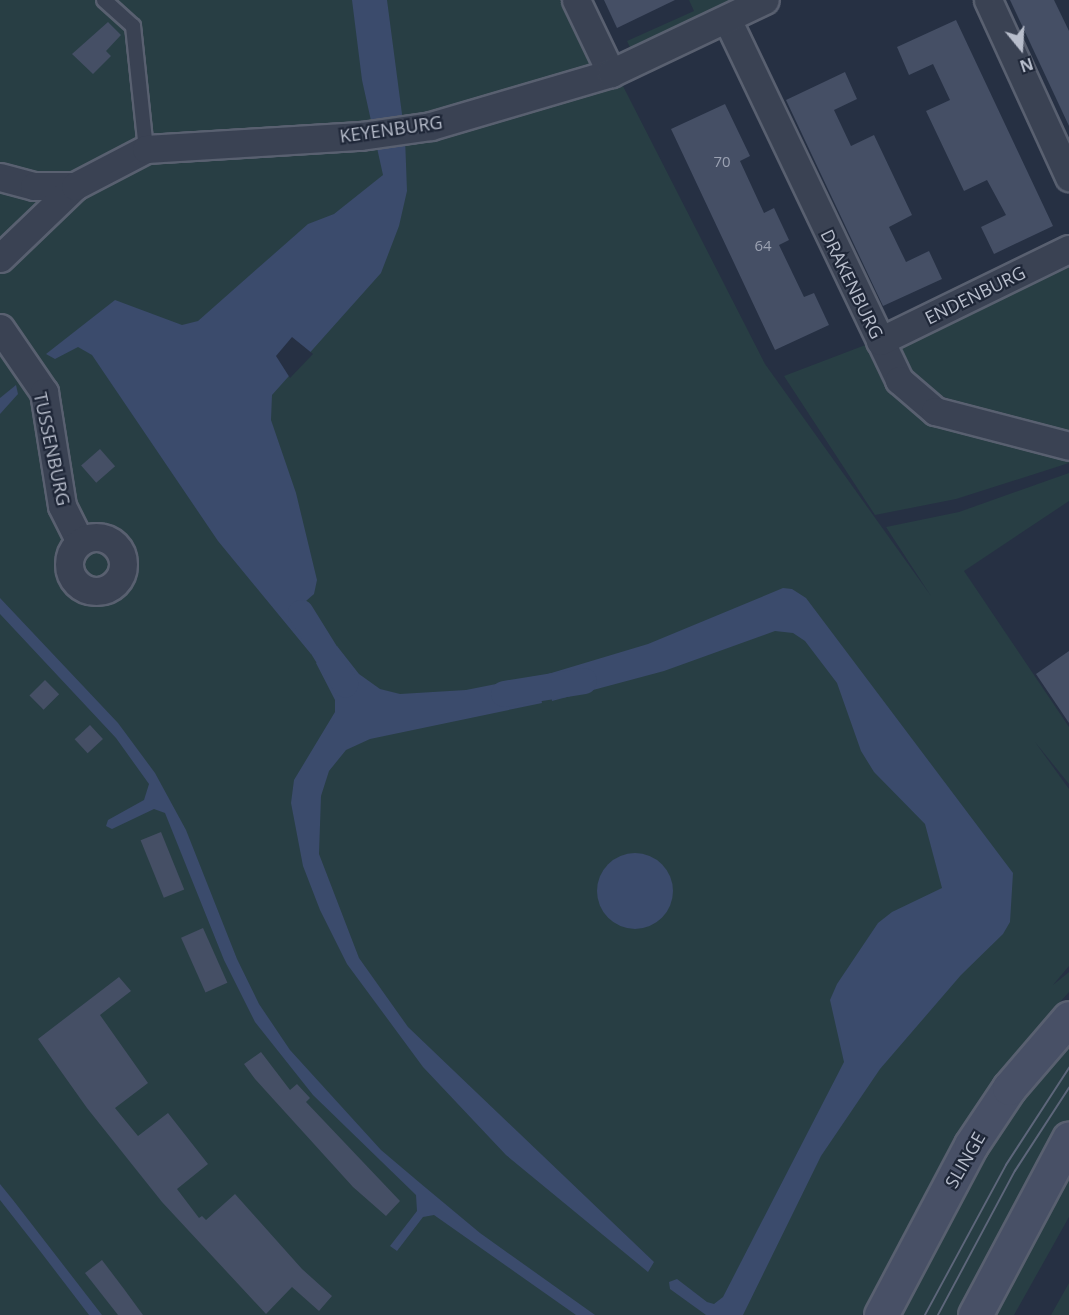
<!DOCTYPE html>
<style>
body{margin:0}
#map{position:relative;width:1069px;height:1315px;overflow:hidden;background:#263043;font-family:"Open Sans",sans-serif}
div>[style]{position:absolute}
.green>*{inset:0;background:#283e44}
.water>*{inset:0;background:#3b4b6c}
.round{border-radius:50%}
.pier>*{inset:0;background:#263043}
.canal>*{height:26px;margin:-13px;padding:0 13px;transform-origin:13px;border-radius:13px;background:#3b4b6c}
.building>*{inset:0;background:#454f65;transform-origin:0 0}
.roads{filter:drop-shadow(2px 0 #596070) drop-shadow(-2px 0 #596070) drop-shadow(0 2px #596070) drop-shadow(0 -2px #596070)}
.service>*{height:14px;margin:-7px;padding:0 7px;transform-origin:7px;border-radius:7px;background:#3a4253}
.minor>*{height:27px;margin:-13.5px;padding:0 13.5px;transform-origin:13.5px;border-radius:13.5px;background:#3a4253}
.minor>.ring{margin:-13.5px;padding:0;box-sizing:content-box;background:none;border:27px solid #3a4253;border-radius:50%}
.secondary>*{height:33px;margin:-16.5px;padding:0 16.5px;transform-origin:16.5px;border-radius:16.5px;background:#485066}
.tram>*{height:1.5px;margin:-0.75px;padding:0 0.75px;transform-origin:0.75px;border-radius:0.75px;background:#5d667a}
span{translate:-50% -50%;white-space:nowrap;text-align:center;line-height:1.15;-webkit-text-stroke:4.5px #1f2738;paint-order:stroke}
.number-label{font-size:15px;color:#9ba2b2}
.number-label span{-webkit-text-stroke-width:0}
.street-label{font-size:18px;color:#b8becc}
.north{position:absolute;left:991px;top:18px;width:60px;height:60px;-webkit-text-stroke:4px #1f2738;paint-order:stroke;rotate:162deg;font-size:16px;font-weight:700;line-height:24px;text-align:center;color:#b8becc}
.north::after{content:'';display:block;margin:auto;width:21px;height:27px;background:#b8becc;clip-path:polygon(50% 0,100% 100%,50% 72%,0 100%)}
</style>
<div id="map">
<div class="green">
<div style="clip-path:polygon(0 0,579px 0,765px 364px,931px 596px,886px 527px,959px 512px,1069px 473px,1069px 501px,964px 571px,1069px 727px,1069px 784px,1035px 742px,1069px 789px,1069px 966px,1053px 985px,1069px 972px,1069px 992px,1027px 1039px,974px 1110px,862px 1315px,0 1315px)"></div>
<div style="clip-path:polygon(689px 0,747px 0,633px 54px,627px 41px,694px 11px)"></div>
<div style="clip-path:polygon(1069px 261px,1069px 431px,976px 409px,934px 393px,914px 375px,901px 354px,901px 336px)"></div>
<div style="clip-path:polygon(868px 344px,881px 378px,901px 403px,922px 419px,1069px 455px,1069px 463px,956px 499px,875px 515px,784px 376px)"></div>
<div style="clip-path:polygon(1069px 1028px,1069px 1122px,967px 1315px,890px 1315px,957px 1191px)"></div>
<div style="clip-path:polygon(1069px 1171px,1069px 1217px,1014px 1315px,996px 1315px)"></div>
<div style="clip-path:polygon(1069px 1283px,1069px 1315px,1051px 1315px)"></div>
</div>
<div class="water">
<div style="clip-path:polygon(352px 0,387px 0,405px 137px,407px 191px,399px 226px,381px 273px,272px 395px,271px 420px,296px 493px,317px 580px,314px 594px,306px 601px,329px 636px,311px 654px,218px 541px,92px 355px,78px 347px,55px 359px,46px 354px,115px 300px,182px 325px,198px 321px,308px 224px,334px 214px,383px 175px,362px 80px)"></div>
<div style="clip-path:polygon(16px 385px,18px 394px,0 414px,0 398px)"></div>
<div style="clip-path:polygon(783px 588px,792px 589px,806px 598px,1013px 873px,1010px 922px,1003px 934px,961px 975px,880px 1069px,821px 1156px,743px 1315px,706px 1315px,670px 1289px,669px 1282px,677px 1279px,707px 1302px,714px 1304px,723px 1297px,844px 1062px,830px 1000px,837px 984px,878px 923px,892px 912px,942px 888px,925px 824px,874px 772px,861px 751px,837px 683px,805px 641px,793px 633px,775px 631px,664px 671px,552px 701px,548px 674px,648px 644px)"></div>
<div style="clip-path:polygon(0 598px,118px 723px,155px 773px,186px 830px,237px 959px,259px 1004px,290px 1050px,381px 1150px,420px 1183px,480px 1233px,595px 1315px,576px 1315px,434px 1215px,423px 1217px,397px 1251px,390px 1246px,417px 1211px,416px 1195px,313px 1095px,255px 1022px,224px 960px,165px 813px,154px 809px,112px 829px,106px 826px,108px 820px,144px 800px,149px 784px,116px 738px,0 614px)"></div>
<div style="clip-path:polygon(337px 646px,359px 674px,380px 689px,400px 694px,466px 690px,537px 676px,542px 703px,370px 739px,346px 750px,329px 771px,321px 796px,319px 854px,359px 958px,408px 1027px,654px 1262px,648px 1272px,506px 1155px,423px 1067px,347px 964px,320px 910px,303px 866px,291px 803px,294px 780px,335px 712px,335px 700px,316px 663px)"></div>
<div class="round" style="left:597px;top:853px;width:76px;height:76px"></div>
<div style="clip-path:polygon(0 1184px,13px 1200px,102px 1315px,89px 1315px,40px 1251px,0 1200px)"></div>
</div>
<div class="pier">
<div style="clip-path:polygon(292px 337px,313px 354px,290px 378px,276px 356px)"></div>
</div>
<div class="canal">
<div style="left:301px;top:613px;width:84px;rotate:58.2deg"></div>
<div style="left:504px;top:694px;width:81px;rotate:-9.2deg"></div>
</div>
<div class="building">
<div style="clip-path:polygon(604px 0,675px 0,617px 28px)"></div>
<div style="clip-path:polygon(1010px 0,1054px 0,1069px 31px,1069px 126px)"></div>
<div style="clip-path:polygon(956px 20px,1053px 226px,994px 254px,981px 227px,1006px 215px,987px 180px,964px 191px,926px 111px,950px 100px,933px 64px,909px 75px,897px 47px)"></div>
<div style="clip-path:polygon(108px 22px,121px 35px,106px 51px,111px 56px,93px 74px,72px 54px)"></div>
<div style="clip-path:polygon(845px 72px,857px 99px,834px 110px,851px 146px,874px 135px,912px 215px,889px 227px,906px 262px,929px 251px,942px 279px,883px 306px,786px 100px)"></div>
<div style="clip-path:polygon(725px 104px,750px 156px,740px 161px,764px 213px,774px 208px,789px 240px,779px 245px,804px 297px,814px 293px,829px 325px,775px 350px,671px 129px)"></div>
<div style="left:100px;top:449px;width:23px;height:25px;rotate:49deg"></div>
<div style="clip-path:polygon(1069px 651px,1069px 723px,1036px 674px)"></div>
<div style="left:45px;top:680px;width:20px;height:22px;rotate:45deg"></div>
<div style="left:90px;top:725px;width:19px;height:21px;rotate:47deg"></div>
<div style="left:161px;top:832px;width:62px;height:22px;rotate:68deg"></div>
<div style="left:203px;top:928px;width:60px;height:24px;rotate:66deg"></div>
<div style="clip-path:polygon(119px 977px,131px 991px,100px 1015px,148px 1083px,115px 1108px,138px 1136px,168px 1113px,208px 1164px,177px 1189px,199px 1218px,202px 1216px,206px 1220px,235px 1194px,302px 1269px,332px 1296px,319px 1311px,292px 1287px,266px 1314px,162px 1202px,87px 1108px,38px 1039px)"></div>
<div style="clip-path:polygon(261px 1052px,290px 1090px,297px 1084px,310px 1098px,306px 1102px,400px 1201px,386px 1216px,353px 1187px,255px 1079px,244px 1064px)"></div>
<div style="clip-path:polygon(102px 1260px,124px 1289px,143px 1315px,118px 1315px,85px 1273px)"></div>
</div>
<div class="roads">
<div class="service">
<div style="left:104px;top:0;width:39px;rotate:42deg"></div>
<div style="left:133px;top:26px;width:124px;rotate:84deg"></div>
</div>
<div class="minor">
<div style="left:576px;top:0;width:81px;rotate:64.4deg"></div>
<div style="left:988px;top:0;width:195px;rotate:65.4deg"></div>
<div style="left:727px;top:19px;width:400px;rotate:64.5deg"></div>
<div style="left:899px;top:380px;width:48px;rotate:40.7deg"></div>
<div style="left:935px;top:411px;width:138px;rotate:14.6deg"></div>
<div style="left:0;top:177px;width:35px;rotate:15deg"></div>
<div style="left:34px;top:186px;width:41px"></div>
<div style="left:0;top:258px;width:104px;rotate:-43.8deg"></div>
<div style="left:75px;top:186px;width:80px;rotate:-27.5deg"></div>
<div style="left:146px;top:149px;width:215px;rotate:-3.5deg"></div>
<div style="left:361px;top:136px;width:71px;rotate:-8.1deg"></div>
<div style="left:431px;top:126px;width:188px;rotate:-16.4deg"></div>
<div style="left:611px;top:73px;width:170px;rotate:-25.4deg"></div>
<div style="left:0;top:328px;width:78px;rotate:55.5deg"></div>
<div style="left:44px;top:392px;width:115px;rotate:81deg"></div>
<div style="left:62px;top:506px;width:40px;rotate:63.4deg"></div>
<div style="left:880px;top:341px;width:210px;rotate:-26deg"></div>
<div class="ring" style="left:69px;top:537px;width:27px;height:27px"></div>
</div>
<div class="secondary">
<div style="left:881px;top:1315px;width:192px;rotate:-62.1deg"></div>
<div style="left:971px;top:1145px;width:69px;rotate:-56.3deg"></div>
<div style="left:1009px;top:1088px;width:92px;rotate:-49.4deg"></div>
<div style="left:975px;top:1315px;width:200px;rotate:-62deg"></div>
</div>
</div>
<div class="tram">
<div style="left:925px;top:1315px;width:170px;rotate:-61.6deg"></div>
<div style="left:1006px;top:1165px;width:116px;rotate:-57deg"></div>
<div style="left:938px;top:1315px;width:163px;rotate:-61.9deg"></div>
<div style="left:1015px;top:1171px;width:99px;rotate:-57deg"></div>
</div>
<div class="number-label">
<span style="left:722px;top:162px">70</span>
<span style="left:763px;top:246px">64</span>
</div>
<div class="street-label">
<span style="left:391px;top:129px;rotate:-8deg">KEYENBURG</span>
<span style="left:852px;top:284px;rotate:64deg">DRAKENBURG</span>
<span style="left:975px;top:295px;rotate:-26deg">ENDENBURG</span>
<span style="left:52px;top:449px;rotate:78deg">TUSSENBURG</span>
<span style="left:965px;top:1160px;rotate:-60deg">SLINGE</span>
</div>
<div class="north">N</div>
</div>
